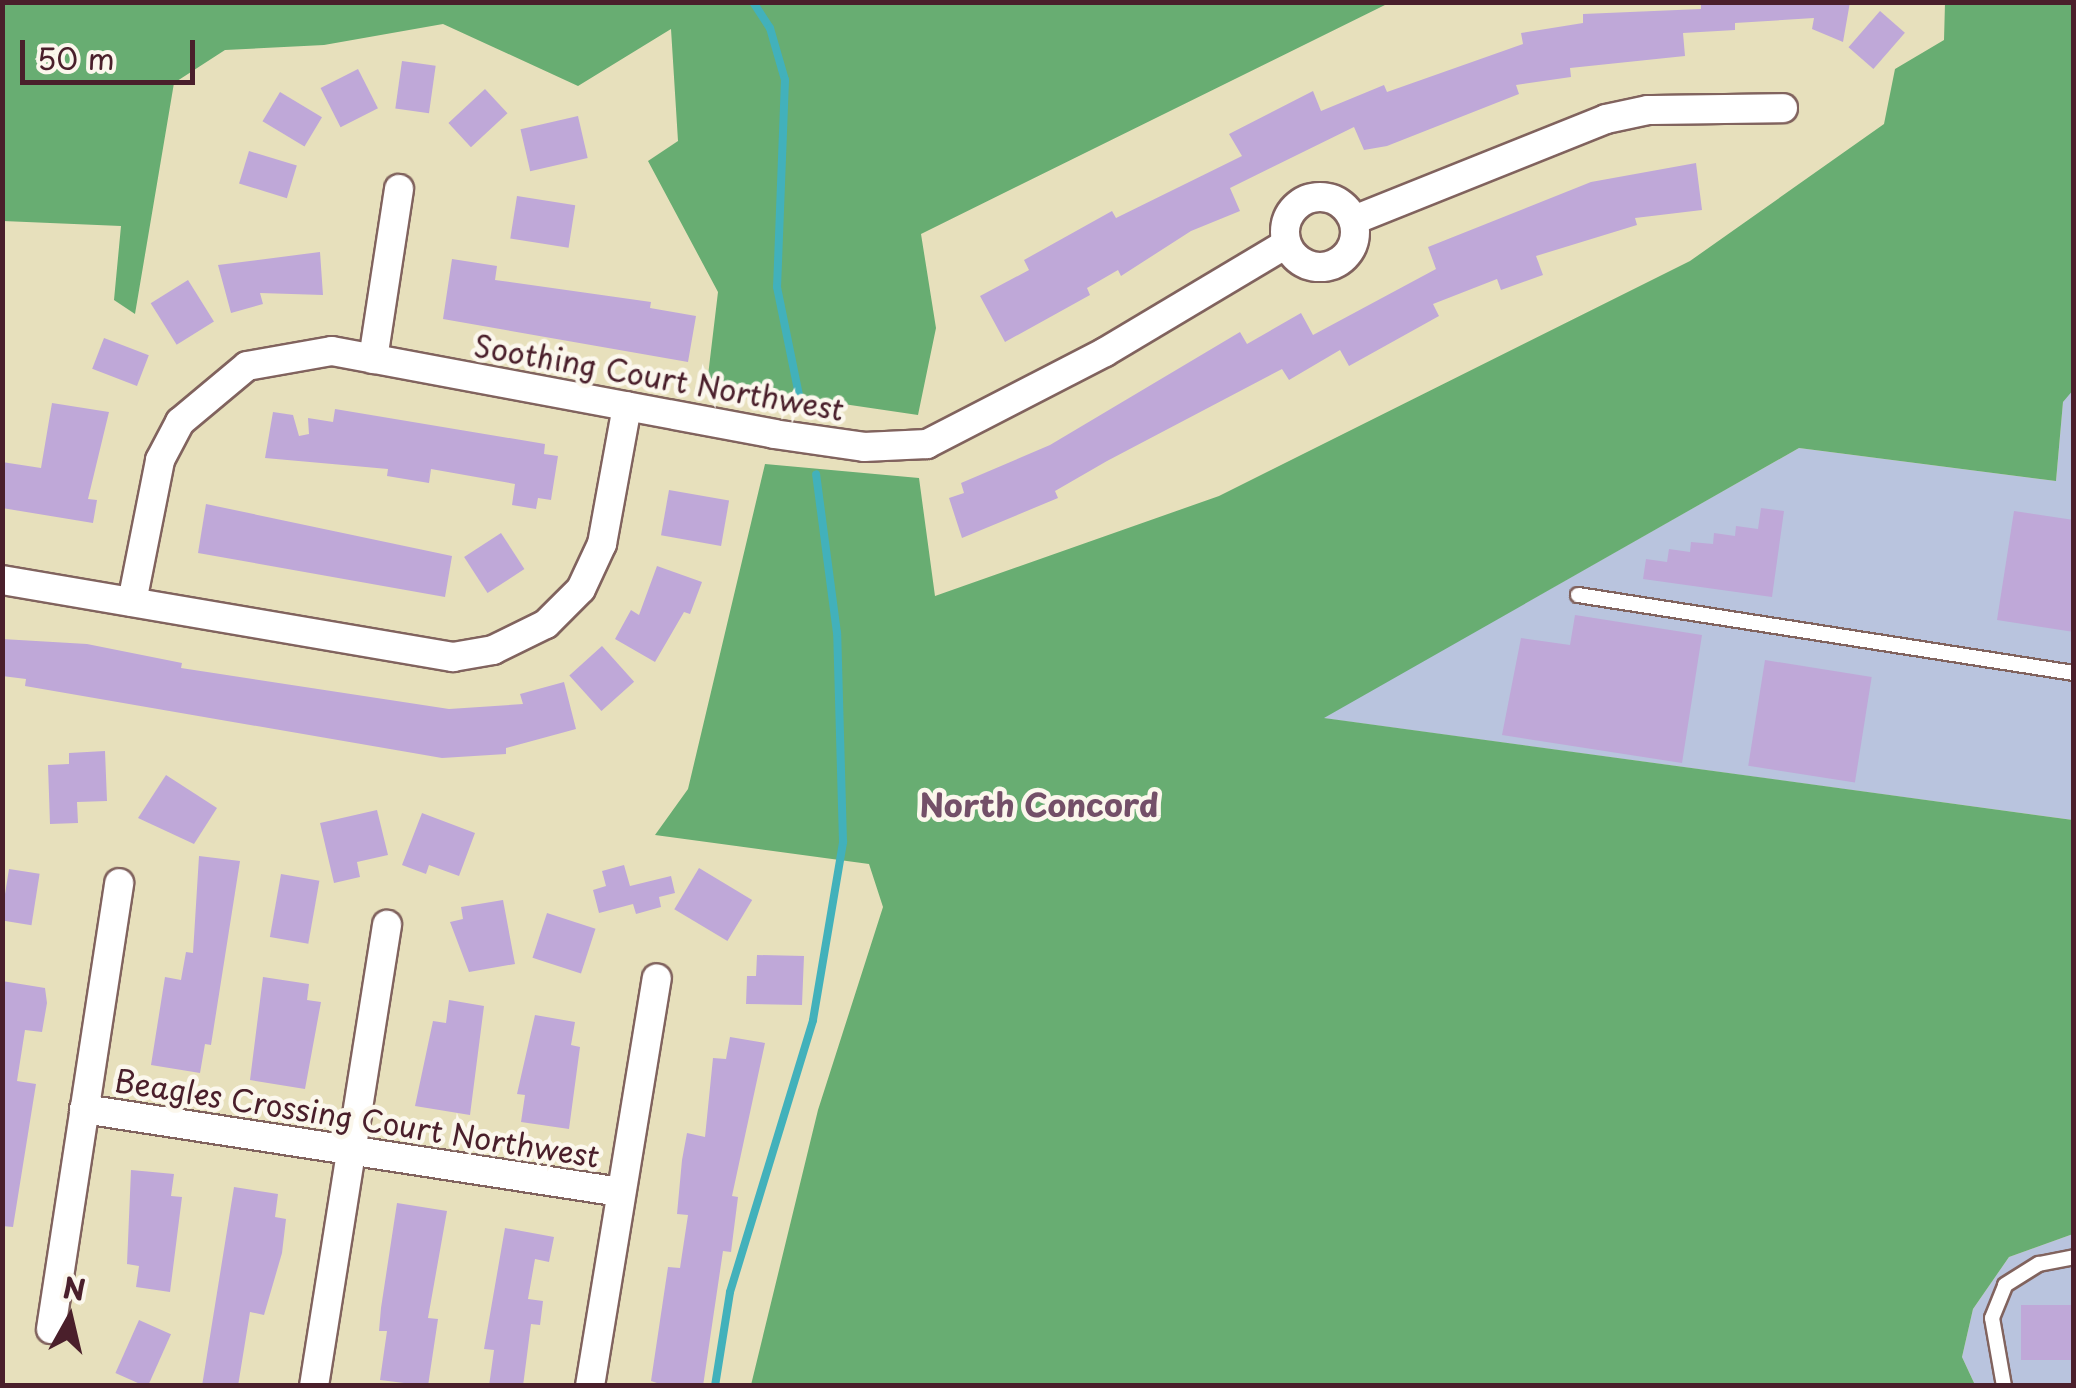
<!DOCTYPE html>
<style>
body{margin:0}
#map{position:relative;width:2076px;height:1388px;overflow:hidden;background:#e7e0bc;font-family:"Playpen Sans",sans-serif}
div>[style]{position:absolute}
.industrial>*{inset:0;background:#b9c4de}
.forest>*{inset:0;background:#68ad72}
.stream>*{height:8px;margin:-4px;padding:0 4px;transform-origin:4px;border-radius:4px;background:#42b1bb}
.building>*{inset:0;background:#bfa8d8;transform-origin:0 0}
.roads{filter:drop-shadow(2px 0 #81635e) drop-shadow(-2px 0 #81635e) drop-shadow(0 2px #81635e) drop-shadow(0 -2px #81635e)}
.service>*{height:14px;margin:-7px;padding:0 7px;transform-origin:7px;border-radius:7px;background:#fff}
.minor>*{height:28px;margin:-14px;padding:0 14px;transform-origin:14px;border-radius:14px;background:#fff}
.minor>.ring{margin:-14px;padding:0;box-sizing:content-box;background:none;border:28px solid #fff;border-radius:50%}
span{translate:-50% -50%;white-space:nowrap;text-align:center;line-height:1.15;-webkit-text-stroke:9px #fbf7ec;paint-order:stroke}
.street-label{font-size:30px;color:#4a1f2b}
.neighbourhood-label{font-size:32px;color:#734f68;font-weight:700}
.frame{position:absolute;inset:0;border:5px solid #4a1f2b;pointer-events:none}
.north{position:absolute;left:20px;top:1268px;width:100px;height:100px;-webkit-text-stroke:8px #fbf7ec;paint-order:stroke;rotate:8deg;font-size:28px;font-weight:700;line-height:40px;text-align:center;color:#4a1f2b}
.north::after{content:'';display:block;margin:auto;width:35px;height:45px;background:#4a1f2b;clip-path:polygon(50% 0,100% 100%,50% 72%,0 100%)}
.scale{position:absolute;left:20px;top:40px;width:175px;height:45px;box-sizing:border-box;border:5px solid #4a1f2b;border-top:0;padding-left:12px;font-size:30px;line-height:35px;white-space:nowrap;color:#4a1f2b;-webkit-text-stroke:8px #fbf7ec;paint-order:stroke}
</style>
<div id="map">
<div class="industrial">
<div style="clip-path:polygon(2073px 389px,2073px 820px,1322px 718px,1799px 448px,2056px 481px,2063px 402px)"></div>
<div style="clip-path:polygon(2073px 1234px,2073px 1385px,1975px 1385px,1962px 1357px,1973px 1309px,2009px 1257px)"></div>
</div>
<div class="forest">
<div style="clip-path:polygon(3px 2px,1389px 2px,1389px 3px,921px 234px,936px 328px,918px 415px,707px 384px,718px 292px,648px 161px,678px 141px,671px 29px,578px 86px,443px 24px,324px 45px,225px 50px,174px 83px,135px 314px,114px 300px,121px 226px,3px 221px)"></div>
<div style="clip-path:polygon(1945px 3px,2073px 3px,2074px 389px,2063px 402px,2056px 481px,1799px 448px,1324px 718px,2073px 820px,2073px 1234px,2009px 1257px,1973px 1309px,1962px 1357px,1975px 1385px,751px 1385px,818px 1110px,883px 907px,869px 864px,655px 835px,688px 789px,765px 464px,919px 478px,935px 596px,1219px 496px,1690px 261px,1884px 124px,1895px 69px,1944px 40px)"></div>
</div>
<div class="stream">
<div style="left:753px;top:2px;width:31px;rotate:57deg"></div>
<div style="left:770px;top:28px;width:54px;rotate:73.9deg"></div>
<div style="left:785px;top:80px;width:207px;rotate:92.2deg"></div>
<div style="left:777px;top:287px;width:110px;rotate:78.5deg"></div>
<div style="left:715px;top:1386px;width:95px;rotate:-80.9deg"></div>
<div style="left:730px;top:1292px;width:284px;rotate:-73deg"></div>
<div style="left:813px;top:1020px;width:181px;rotate:-80.4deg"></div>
<div style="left:843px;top:842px;width:209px;rotate:-91.6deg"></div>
<div style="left:837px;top:633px;width:160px;rotate:-97.5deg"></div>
</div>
<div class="building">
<div style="clip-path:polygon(1701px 2px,1850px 2px,1843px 42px,1812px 29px,1814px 18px,1735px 23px,1735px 30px,1683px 33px,1685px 56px,1570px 68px,1571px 77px,1516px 85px,1519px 94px,1387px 146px,1364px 150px,1354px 127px,1230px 188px,1240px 211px,1191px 231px,1121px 276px,1118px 270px,1087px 288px,1090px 295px,1005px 342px,980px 296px,1029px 270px,1024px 260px,1112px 211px,1116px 218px,1242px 156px,1229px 134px,1313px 91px,1321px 111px,1384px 85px,1387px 92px,1523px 44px,1521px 33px,1583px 23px,1583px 14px,1701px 9px)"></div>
<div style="left:1880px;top:11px;width:33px;height:48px;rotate:41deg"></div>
<div style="left:402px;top:61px;width:34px;height:48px;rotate:8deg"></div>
<div style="left:358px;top:69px;width:44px;height:42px;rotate:63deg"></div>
<div style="left:485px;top:89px;width:33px;height:50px;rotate:47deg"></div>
<div style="left:280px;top:92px;width:49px;height:34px;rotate:31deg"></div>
<div style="left:578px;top:116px;width:43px;height:59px;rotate:77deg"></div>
<div style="left:249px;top:151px;width:50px;height:34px;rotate:17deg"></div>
<div style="clip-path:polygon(1696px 163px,1702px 210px,1635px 218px,1637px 225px,1536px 256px,1543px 275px,1501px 290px,1497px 279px,1433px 304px,1439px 316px,1349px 366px,1340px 350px,1289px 380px,1282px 369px,1107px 461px,1055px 491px,1058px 498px,962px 538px,949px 498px,964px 493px,961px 483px,1050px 445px,1240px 332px,1247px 344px,1301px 313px,1313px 335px,1436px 269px,1428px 247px,1591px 182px)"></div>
<div style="left:517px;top:196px;width:59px;height:43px;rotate:9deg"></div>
<div style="clip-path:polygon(320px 252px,323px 295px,260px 293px,263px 304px,231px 313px,218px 265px)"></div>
<div style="clip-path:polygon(452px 259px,497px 266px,495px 280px,651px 302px,650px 308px,696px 316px,688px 362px,443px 319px)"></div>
<div style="left:188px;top:280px;width:49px;height:44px;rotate:58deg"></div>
<div style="left:104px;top:338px;width:48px;height:33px;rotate:21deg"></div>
<div style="clip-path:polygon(52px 403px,109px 412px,88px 499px,97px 500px,93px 523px,2px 508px,2px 462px,41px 468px)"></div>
<div style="clip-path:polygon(335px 409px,545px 444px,544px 454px,558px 456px,551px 500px,538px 498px,536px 509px,512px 505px,515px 484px,431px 469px,429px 483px,387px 476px,388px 469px,265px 458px,273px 412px,293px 415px,299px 436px,309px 434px,308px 418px,333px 422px)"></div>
<div style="left:669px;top:490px;width:61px;height:46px;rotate:10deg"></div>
<div style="clip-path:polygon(206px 504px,452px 556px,445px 597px,198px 553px)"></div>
<div style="clip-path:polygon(1761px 508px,1784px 511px,1772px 597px,1643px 579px,1646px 559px,1667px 562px,1669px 549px,1690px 552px,1691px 542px,1713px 544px,1714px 533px,1735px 536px,1736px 526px,1758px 529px)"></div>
<div style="clip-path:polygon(2014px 511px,2074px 520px,2074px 632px,1997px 620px)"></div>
<div style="left:501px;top:533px;width:43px;height:44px;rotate:57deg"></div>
<div style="clip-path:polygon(657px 566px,702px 582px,690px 614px,684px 612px,655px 662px,615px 639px,631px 610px,639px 615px)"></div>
<div style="clip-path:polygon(1575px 615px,1702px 635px,1682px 763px,1502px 735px,1521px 638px,1570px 645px)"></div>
<div style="clip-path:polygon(2px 639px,87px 644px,182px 663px,181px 668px,449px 709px,523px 704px,520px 694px,564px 682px,576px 729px,506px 748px,506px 754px,442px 758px,25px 686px,26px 679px,2px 676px)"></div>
<div style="left:602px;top:646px;width:48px;height:44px;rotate:48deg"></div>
<div style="left:1765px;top:660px;width:108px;height:107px;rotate:9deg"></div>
<div style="clip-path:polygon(105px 751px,107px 801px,77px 802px,78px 823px,50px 824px,48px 765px,69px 764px,69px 753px)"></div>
<div style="clip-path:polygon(166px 775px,217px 808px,194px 844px,138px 818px)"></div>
<div style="clip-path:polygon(377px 810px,388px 855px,357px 862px,360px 877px,334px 883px,320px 823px)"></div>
<div style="clip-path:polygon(422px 813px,475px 833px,459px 876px,429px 865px,426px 874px,402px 865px)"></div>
<div style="clip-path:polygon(199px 856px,240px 861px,211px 1045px,205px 1044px,200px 1073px,151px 1065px,165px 977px,181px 980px,186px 952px,193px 953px)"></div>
<div style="clip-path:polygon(624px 865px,630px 886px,671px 876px,675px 893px,659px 897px,661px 907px,636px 914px,633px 904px,599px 913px,593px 890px,606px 886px,602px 871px)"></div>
<div style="left:699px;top:868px;width:62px;height:48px;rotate:31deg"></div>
<div style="left:9px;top:869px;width:31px;height:52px;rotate:9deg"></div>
<div style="left:281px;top:874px;width:39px;height:64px;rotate:10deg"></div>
<div style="clip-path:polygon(503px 900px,515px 964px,469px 972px,450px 922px,463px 919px,461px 907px)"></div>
<div style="left:547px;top:913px;width:51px;height:47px;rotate:18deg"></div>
<div style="clip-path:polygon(757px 955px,804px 956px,802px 1005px,746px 1004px,747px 976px,756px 976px)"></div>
<div style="clip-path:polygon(263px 977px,309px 984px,307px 1000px,321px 1002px,305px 1089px,250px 1080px)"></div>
<div style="clip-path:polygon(2px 981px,45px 988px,47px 1003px,42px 1032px,25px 1030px,17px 1081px,36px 1084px,13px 1227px,2px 1226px)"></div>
<div style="clip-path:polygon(449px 1000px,484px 1006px,470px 1115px,415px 1106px,433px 1021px,446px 1023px)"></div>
<div style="clip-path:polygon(535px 1015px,575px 1022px,571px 1045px,580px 1047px,569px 1129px,521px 1122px,525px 1095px,517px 1094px)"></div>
<div style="clip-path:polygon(730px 1037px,765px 1043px,732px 1196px,738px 1197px,731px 1252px,723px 1251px,703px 1386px,666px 1386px,651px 1381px,668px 1267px,680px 1268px,688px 1215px,677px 1214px,682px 1160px,687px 1133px,705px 1137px,713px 1058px,726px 1059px)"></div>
<div style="clip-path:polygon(131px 1170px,174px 1174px,171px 1196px,182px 1197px,170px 1292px,136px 1287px,139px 1266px,127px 1264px)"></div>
<div style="clip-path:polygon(234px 1187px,278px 1194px,275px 1217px,286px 1219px,282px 1253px,264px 1315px,250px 1312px,238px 1386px,202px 1386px)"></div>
<div style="clip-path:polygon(397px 1203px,447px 1211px,428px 1318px,438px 1319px,428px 1386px,380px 1380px,387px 1331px,379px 1331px,381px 1308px)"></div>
<div style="clip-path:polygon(505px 1228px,554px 1237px,549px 1262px,535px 1259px,528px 1299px,543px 1301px,540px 1325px,531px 1324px,523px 1386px,489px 1386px,494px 1350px,484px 1349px)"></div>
<div style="left:2074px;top:1305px;width:55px;height:53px;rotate:90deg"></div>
<div style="left:139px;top:1320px;width:35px;height:58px;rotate:24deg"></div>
</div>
<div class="roads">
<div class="service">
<div style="left:1578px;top:595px;width:502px;rotate:8.94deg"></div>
<div style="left:2004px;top:1386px;width:69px;rotate:-100deg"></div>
<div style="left:1992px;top:1318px;width:35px;rotate:-68deg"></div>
<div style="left:2005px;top:1285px;width:40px;rotate:-32deg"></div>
<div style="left:2039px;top:1264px;width:36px;rotate:-11deg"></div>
</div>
<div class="minor">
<div class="ring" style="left:1285px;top:197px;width:42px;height:42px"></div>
<div style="left:1354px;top:220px;width:271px;rotate:-21.8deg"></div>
<div style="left:1606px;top:119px;width:43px;rotate:-12.1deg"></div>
<div style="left:1648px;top:110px;width:135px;rotate:-0.8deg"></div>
<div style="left:373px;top:359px;width:172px;rotate:-81.3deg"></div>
<div style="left:2px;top:580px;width:458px;rotate:9.7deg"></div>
<div style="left:453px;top:657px;width:41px;rotate:-9.9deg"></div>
<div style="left:493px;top:650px;width:59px;rotate:-26.1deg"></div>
<div style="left:546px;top:624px;width:49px;rotate:-45deg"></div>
<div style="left:581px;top:589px;width:50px;rotate:-65deg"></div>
<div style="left:602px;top:544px;width:140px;rotate:-79.7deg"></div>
<div style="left:132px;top:602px;width:145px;rotate:-78.8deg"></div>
<div style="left:160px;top:460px;width:43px;rotate:-62.2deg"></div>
<div style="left:180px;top:422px;width:87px;rotate:-39.9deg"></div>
<div style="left:247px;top:366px;width:86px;rotate:-10deg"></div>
<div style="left:332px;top:351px;width:450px;rotate:10.6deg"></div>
<div style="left:774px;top:434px;width:91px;rotate:8.2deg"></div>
<div style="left:864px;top:447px;width:63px;rotate:-2.7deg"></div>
<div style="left:927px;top:444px;width:200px;rotate:-27.3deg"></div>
<div style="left:1105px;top:352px;width:211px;rotate:-30.8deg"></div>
<div style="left:84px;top:1109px;width:542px;rotate:8.8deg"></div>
<div style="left:51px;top:1329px;width:451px;rotate:-81.3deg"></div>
<div style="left:314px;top:1386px;width:467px;rotate:-81deg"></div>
<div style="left:590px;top:1386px;width:413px;rotate:-80.7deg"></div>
</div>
</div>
<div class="street-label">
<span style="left:659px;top:377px;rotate:10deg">Soothing Court Northwest</span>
<span style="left:357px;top:1118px;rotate:9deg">Beagles Crossing Court Northwest</span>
</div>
<div class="neighbourhood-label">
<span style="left:1039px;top:804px">North Concord</span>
</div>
<div class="frame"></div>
<div class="north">N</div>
<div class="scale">50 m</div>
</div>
